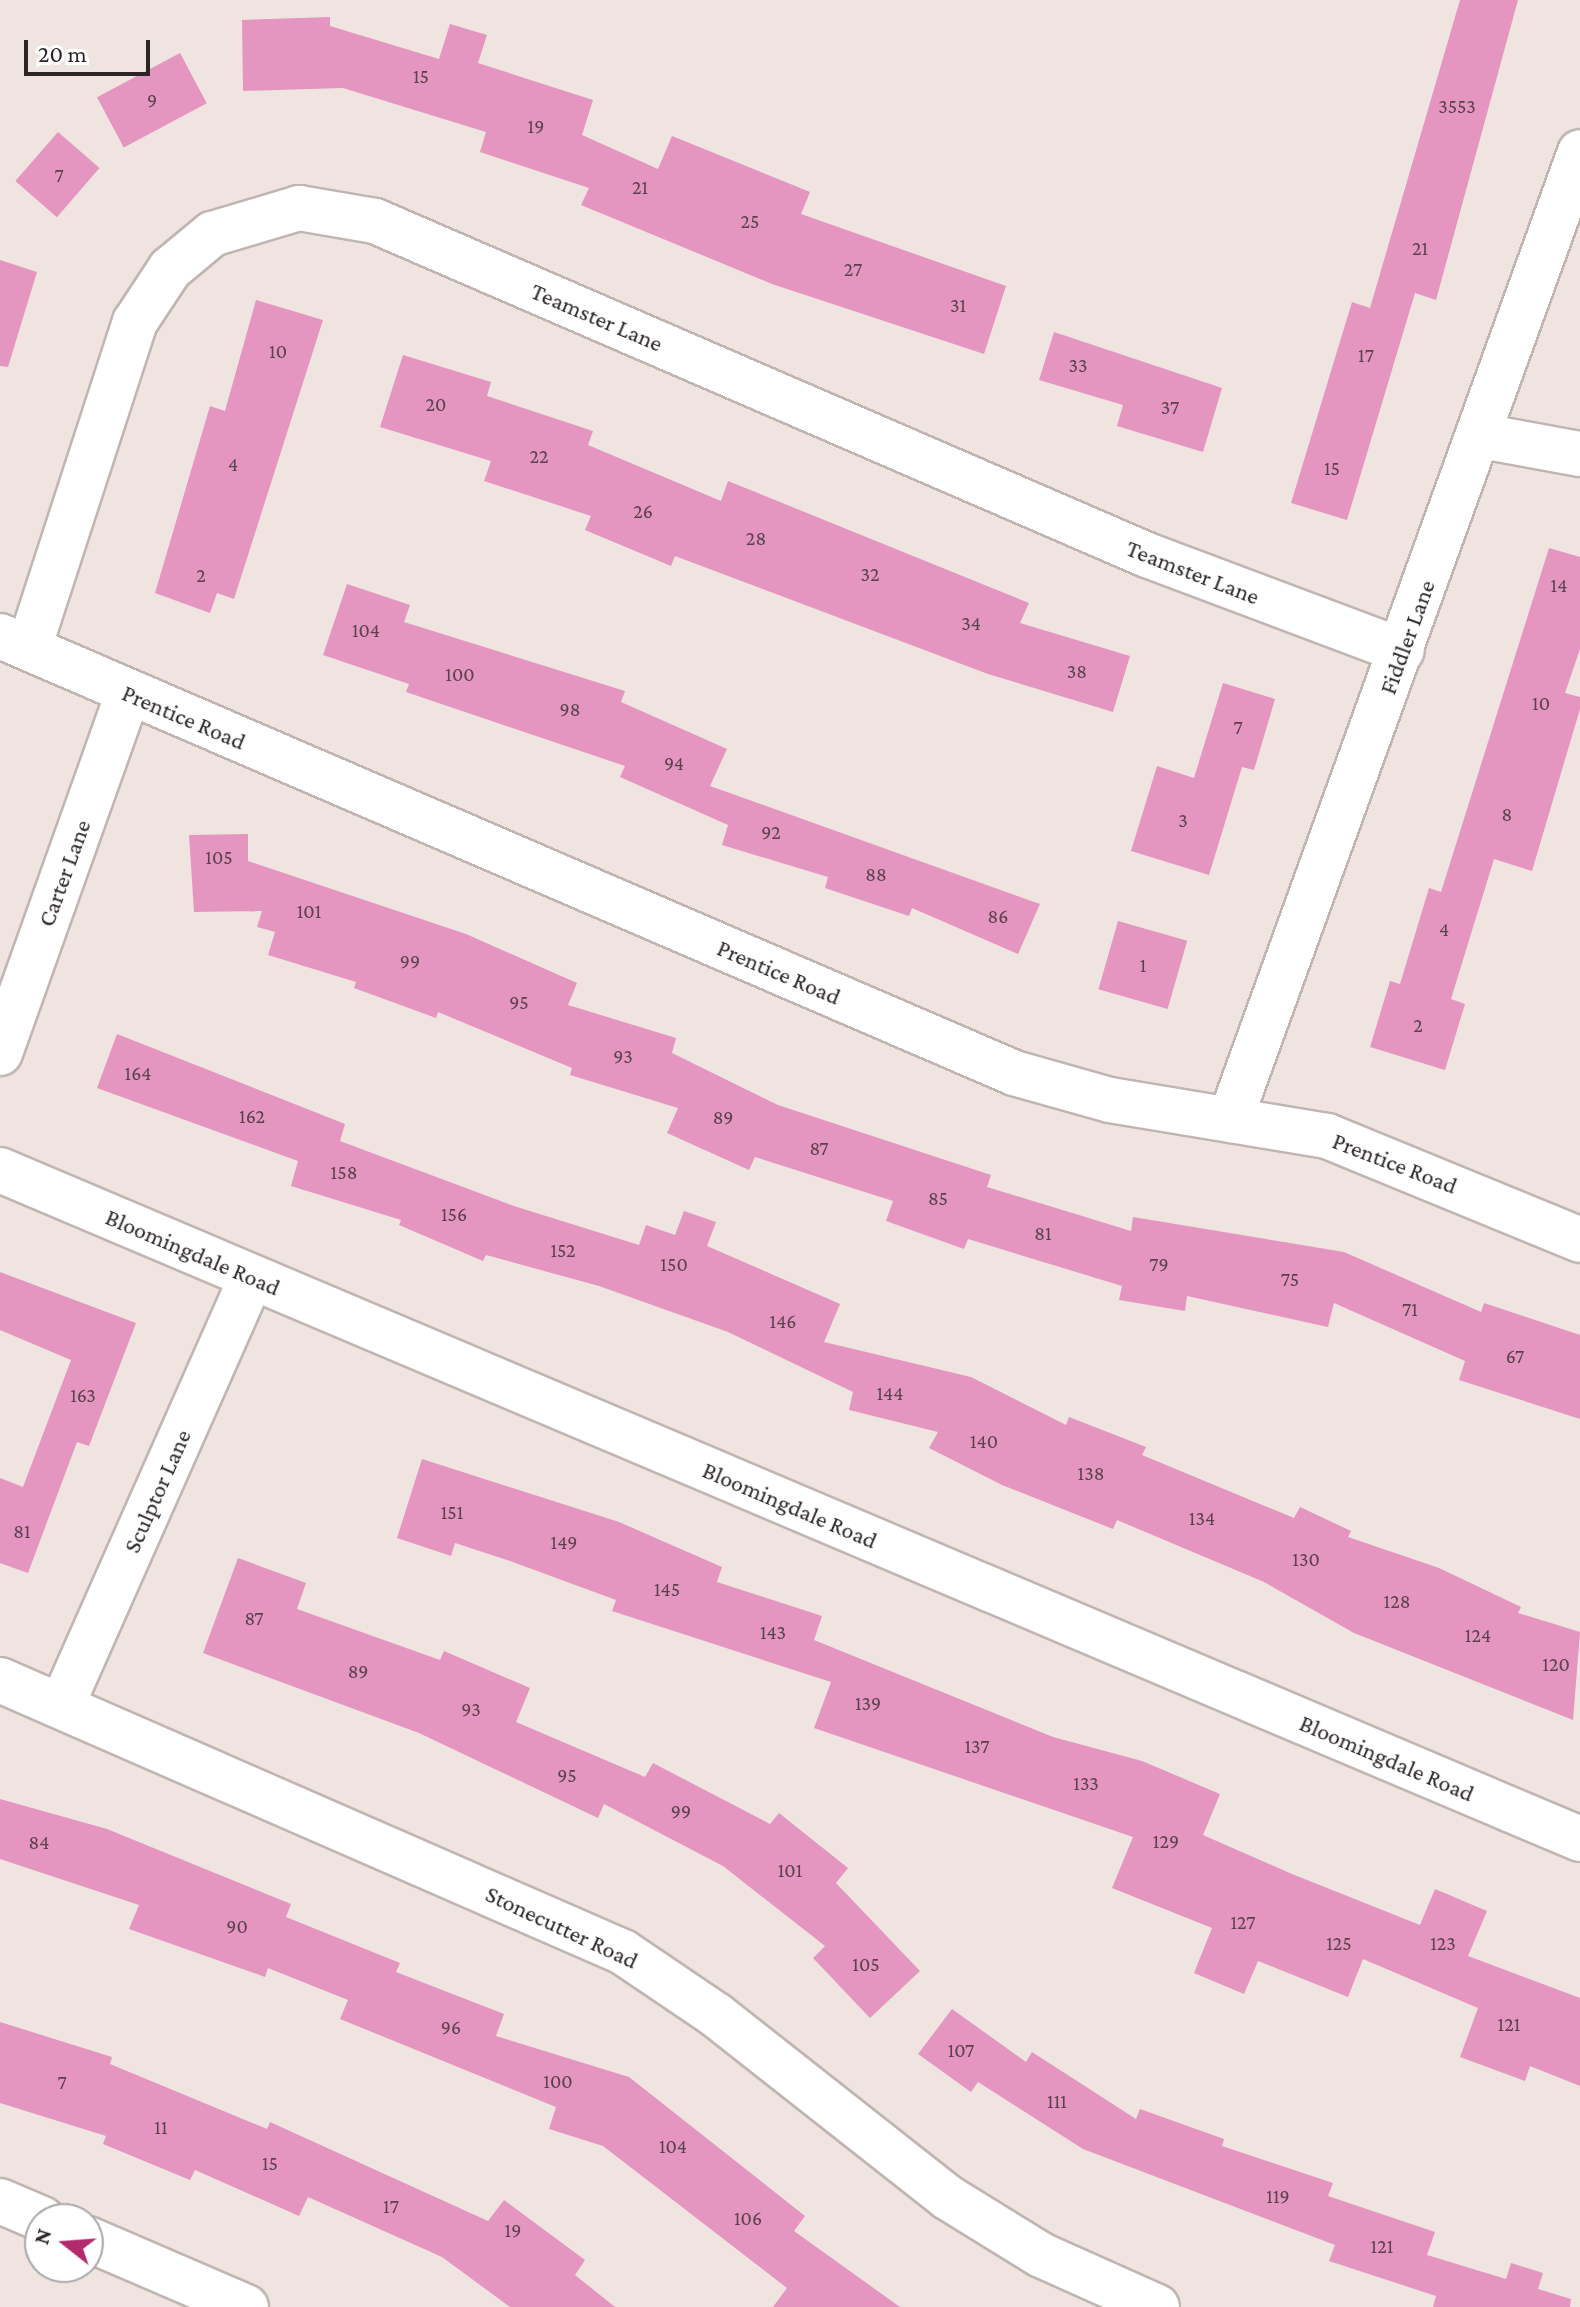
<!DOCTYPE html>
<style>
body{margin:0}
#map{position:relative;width:1580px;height:2307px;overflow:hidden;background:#efe4e0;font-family:"Crimson Pro",serif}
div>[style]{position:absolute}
.building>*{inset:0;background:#e495c0;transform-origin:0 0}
.roads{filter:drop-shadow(2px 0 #c0b5b1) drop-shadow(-2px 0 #c0b5b1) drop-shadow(0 2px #c0b5b1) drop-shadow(0 -2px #c0b5b1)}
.minor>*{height:44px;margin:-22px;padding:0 22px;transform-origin:22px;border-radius:22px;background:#fff}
span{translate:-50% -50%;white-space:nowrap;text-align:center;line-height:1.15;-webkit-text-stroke:6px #fff;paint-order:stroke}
.number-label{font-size:20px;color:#59424c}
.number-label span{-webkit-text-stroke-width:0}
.street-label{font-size:24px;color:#2b2625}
.north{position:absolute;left:24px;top:2203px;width:80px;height:80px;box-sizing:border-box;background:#fff;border:2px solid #aaa8a8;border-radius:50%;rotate:287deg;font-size:22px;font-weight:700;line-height:32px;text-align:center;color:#2b2625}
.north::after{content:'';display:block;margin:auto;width:28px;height:36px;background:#b22a6b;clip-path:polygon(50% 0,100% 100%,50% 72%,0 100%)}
.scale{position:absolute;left:24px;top:40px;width:126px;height:36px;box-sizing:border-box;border:4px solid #2b2625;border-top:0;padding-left:10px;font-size:24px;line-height:28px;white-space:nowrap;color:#2b2625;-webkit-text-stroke:6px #fff;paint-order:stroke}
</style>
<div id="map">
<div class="building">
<div style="clip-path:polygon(1460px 0,1518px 0,1436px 300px,1415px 293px,1347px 520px,1291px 503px,1352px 302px,1370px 308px)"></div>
<div style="clip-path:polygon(330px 17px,330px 26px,439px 59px,450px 24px,487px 35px,478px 63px,593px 100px,582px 135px,658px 169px,672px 136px,810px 192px,801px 214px,1006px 286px,984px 354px,772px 284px,581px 205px,589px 188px,480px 152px,486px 132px,343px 88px,243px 91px,242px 20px)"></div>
<div style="left:180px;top:53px;width:57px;height:94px;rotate:62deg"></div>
<div style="left:58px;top:132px;width:55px;height:65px;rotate:41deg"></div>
<div style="clip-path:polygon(0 260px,37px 272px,8px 367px,0 366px)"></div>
<div style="clip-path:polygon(256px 300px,323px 320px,234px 599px,217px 593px,210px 613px,155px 593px,210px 406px,225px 411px)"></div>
<div style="clip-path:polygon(1054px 332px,1222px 388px,1203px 452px,1117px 426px,1123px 405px,1039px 380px)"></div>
<div style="clip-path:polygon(403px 355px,491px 382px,487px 396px,593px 431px,588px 445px,721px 501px,728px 481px,1029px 603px,1020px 623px,1130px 656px,1113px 712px,988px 674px,675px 556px,671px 566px,585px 530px,591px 516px,484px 481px,491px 461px,380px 427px)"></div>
<div style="clip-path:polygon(1549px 548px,1580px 557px,1580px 649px,1565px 693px,1580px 697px,1580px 709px,1532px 871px,1494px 859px,1451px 999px,1465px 1004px,1445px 1070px,1370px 1047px,1390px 981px,1400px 984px,1429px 888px,1441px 892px)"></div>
<div style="clip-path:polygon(347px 584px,410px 605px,404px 622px,625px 691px,621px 702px,727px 749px,710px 786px,1040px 904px,1018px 954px,912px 908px,909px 916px,825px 888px,828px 877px,722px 845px,728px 825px,620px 777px,625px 766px,406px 692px,409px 684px,323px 655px)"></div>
<div style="clip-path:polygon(1223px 683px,1275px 699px,1254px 770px,1242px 767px,1209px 875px,1131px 851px,1157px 766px,1194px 778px)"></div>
<div style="clip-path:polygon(248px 834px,248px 861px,466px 934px,577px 983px,568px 1005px,676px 1038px,672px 1053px,778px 1105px,991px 1175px,987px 1187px,1131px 1231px,1133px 1217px,1344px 1252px,1481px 1312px,1484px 1303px,1580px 1335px,1580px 1419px,1459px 1380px,1465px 1361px,1334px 1303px,1328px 1327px,1187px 1296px,1185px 1311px,1119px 1300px,1122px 1286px,968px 1239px,964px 1249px,886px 1221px,893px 1201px,755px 1157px,749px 1170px,667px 1133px,678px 1108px,570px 1075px,572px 1068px,438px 1012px,436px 1018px,354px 988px,356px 982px,268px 955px,275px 932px,257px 927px,262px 911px,194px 912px,189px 835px)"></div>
<div style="left:1118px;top:921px;width:72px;height:71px;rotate:16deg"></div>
<div style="clip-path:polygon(117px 1034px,345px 1124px,340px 1141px,517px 1207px,639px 1245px,646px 1225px,675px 1235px,684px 1211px,716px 1222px,707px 1246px,840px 1304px,824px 1342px,971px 1377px,1066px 1425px,1069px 1417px,1146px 1447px,1142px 1455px,1294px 1518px,1300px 1507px,1351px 1531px,1348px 1537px,1439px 1568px,1521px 1607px,1518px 1613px,1580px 1632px,1573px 1720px,1354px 1633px,1264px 1582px,1117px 1520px,1113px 1529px,1002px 1485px,929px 1448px,938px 1432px,849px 1410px,853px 1392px,728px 1332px,599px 1286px,486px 1255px,483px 1261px,399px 1225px,401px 1220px,291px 1186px,298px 1161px,97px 1088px)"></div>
<div style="clip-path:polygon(0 1272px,136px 1323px,89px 1446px,77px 1442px,28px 1573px,0 1563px,0 1478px,23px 1487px,71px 1360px,0 1330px)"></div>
<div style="clip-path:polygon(422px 1459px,619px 1522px,722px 1567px,717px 1582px,822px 1616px,814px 1640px,1053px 1737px,1142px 1761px,1220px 1794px,1203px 1835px,1292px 1874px,1420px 1925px,1435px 1889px,1487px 1911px,1468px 1956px,1580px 1998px,1580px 2086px,1530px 2066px,1525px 2081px,1460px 2057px,1478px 2008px,1363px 1959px,1348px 1997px,1258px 1961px,1244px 1994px,1194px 1973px,1212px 1928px,1112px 1888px,1133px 1837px,814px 1728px,831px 1682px,612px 1611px,616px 1600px,507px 1560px,455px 1543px,451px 1556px,397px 1538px)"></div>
<div style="clip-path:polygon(238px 1558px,306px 1583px,297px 1609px,440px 1660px,444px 1651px,530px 1688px,516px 1722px,645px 1777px,653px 1763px,770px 1824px,779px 1813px,848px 1868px,836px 1883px,920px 1971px,870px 2018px,813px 1958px,825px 1946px,723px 1866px,604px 1804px,598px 1818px,419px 1733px,203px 1653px)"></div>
<div style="clip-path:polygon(0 1799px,107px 1829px,291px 1904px,286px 1917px,400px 1963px,396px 1972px,504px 2014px,496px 2036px,629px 2077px,805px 2216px,794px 2231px,900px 2307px,773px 2307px,787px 2288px,603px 2146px,549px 2129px,556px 2107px,340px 2019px,348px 2000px,268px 1968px,265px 1977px,129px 1929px,139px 1905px,0 1859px)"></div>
<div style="clip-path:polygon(952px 2009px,1026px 2062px,1032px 2052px,1136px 2119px,1140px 2109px,1224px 2139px,1222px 2146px,1333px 2183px,1328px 2196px,1435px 2232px,1427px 2255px,1506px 2279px,1511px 2263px,1543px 2273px,1538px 2289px,1571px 2299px,1570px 2307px,1433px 2307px,1436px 2296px,1329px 2261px,1335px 2245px,1083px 2149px,978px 2082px,971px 2092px,918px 2054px)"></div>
<div style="clip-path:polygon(0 2022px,112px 2057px,110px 2064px,267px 2129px,270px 2122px,488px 2221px,504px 2200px,585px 2260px,575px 2275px,615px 2307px,510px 2307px,442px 2257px,308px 2197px,299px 2216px,195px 2170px,190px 2180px,103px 2144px,106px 2136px,0 2103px)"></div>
</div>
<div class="roads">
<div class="minor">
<div style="left:1482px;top:436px;width:100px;rotate:10.4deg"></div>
<div style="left:0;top:636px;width:1104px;rotate:23.31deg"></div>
<div style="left:1014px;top:1073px;width:100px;rotate:15.7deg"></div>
<div style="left:1110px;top:1100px;width:220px;rotate:9.4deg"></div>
<div style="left:1327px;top:1136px;width:274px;rotate:22.3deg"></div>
<div style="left:29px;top:648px;width:343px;rotate:-72deg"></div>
<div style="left:135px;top:322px;width:64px;rotate:-56.6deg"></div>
<div style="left:170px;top:269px;width:55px;rotate:-39.8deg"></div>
<div style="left:212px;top:234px;width:91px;rotate:-16.6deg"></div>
<div style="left:299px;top:208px;width:77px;rotate:9.7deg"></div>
<div style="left:375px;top:221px;width:841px;rotate:23.4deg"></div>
<div style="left:1147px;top:555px;width:272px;rotate:20.6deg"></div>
<div style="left:0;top:1053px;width:382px;rotate:-70.4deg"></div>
<div style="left:1230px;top:1120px;width:1029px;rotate:-70.12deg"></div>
<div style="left:0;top:1170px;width:1716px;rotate:22.95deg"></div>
<div style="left:0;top:1680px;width:680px;rotate:23.59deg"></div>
<div style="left:623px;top:1952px;width:112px;rotate:34.1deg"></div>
<div style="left:716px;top:2015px;width:294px;rotate:38.2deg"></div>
<div style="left:947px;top:2197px;width:110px;rotate:31.7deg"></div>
<div style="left:1041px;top:2255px;width:127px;rotate:24.1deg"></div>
<div style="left:62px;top:1705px;width:468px;rotate:-66.1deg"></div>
<div style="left:0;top:2201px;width:46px;rotate:23.2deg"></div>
<div style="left:88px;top:2239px;width:172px;rotate:23.3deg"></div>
</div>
</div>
<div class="number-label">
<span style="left:421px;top:76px">15</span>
<span style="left:152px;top:100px">9</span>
<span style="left:1457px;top:106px">3553</span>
<span style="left:536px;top:126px">19</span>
<span style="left:59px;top:175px">7</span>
<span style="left:640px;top:187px">21</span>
<span style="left:750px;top:221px">25</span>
<span style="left:1420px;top:248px">21</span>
<span style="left:853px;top:269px">27</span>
<span style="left:958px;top:305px">31</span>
<span style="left:278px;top:351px">10</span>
<span style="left:1366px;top:355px">17</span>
<span style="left:1078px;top:365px">33</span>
<span style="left:436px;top:404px">20</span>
<span style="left:1170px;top:407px">37</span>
<span style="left:539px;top:456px">22</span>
<span style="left:233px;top:464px">4</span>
<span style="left:1332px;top:468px">15</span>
<span style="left:643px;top:511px">26</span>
<span style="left:756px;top:538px">28</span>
<span style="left:870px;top:574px">32</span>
<span style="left:201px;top:575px">2</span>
<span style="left:1559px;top:585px">14</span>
<span style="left:971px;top:623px">34</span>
<span style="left:366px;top:630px">104</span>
<span style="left:1077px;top:671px">38</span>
<span style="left:460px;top:674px">100</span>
<span style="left:1541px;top:703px">10</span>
<span style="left:570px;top:709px">98</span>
<span style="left:1238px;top:727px">7</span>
<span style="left:674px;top:763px">94</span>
<span style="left:1507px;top:814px">8</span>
<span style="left:1183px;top:820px">3</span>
<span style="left:771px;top:832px">92</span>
<span style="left:219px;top:857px">105</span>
<span style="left:876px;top:874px">88</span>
<span style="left:309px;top:911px">101</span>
<span style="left:998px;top:916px">86</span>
<span style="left:1444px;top:929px">4</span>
<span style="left:410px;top:961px">99</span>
<span style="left:1143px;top:965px">1</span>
<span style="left:519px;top:1002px">95</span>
<span style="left:1418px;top:1025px">2</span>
<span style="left:623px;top:1056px">93</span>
<span style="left:138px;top:1073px">164</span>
<span style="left:252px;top:1116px">162</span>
<span style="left:723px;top:1117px">89</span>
<span style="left:819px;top:1148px">87</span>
<span style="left:344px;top:1172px">158</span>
<span style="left:938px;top:1198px">85</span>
<span style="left:454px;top:1214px">156</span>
<span style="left:1043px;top:1233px">81</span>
<span style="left:563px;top:1250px">152</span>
<span style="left:674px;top:1264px">150</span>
<span style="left:1159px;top:1264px">79</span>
<span style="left:1290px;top:1279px">75</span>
<span style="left:1410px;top:1309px">71</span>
<span style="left:783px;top:1321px">146</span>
<span style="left:1515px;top:1356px">67</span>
<span style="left:890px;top:1393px">144</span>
<span style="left:83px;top:1395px">163</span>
<span style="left:984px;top:1441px">140</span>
<span style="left:1091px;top:1473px">138</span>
<span style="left:452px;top:1512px">151</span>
<span style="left:1202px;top:1518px">134</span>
<span style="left:22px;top:1531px">81</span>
<span style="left:564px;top:1542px">149</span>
<span style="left:1306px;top:1559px">130</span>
<span style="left:667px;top:1589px">145</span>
<span style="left:1397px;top:1601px">128</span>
<span style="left:254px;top:1618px">87</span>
<span style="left:773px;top:1632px">143</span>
<span style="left:1478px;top:1635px">124</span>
<span style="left:1556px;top:1664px">120</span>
<span style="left:358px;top:1671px">89</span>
<span style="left:868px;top:1703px">139</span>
<span style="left:471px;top:1709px">93</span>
<span style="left:977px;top:1746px">137</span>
<span style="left:567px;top:1775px">95</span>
<span style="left:1086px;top:1783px">133</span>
<span style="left:681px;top:1811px">99</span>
<span style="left:1166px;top:1841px">129</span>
<span style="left:39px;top:1842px">84</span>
<span style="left:790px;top:1870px">101</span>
<span style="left:1243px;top:1922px">127</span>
<span style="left:237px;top:1926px">90</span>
<span style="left:1339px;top:1943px">125</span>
<span style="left:1443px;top:1943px">123</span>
<span style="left:866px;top:1964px">105</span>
<span style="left:1509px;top:2024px">121</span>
<span style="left:451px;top:2027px">96</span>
<span style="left:961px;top:2050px">107</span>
<span style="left:558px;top:2081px">100</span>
<span style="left:62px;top:2082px">7</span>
<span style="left:1057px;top:2101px">111</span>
<span style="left:161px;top:2127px">11</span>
<span style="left:673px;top:2146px">104</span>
<span style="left:270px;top:2163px">15</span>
<span style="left:1278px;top:2196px">119</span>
<span style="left:391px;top:2206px">17</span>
<span style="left:748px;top:2218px">106</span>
<span style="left:513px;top:2230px">19</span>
<span style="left:1382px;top:2246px">121</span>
</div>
<div class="street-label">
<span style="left:597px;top:317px;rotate:23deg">Teamster Lane</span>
<span style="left:1193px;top:572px;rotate:21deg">Teamster Lane</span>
<span style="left:1407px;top:637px;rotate:-70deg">Fiddler Lane</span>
<span style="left:184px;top:717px;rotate:23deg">Prentice Road</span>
<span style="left:64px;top:873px;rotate:-70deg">Carter Lane</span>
<span style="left:779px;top:972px;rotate:23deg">Prentice Road</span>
<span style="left:1395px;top:1163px;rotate:21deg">Prentice Road</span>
<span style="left:193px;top:1252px;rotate:23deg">Bloomingdale Road</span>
<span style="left:157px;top:1491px;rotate:-66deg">Sculptor Lane</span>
<span style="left:790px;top:1505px;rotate:23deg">Bloomingdale Road</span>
<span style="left:1387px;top:1758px;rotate:23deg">Bloomingdale Road</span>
<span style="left:562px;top:1927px;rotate:25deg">Stonecutter Road</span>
</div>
<div class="north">N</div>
<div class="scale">20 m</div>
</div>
